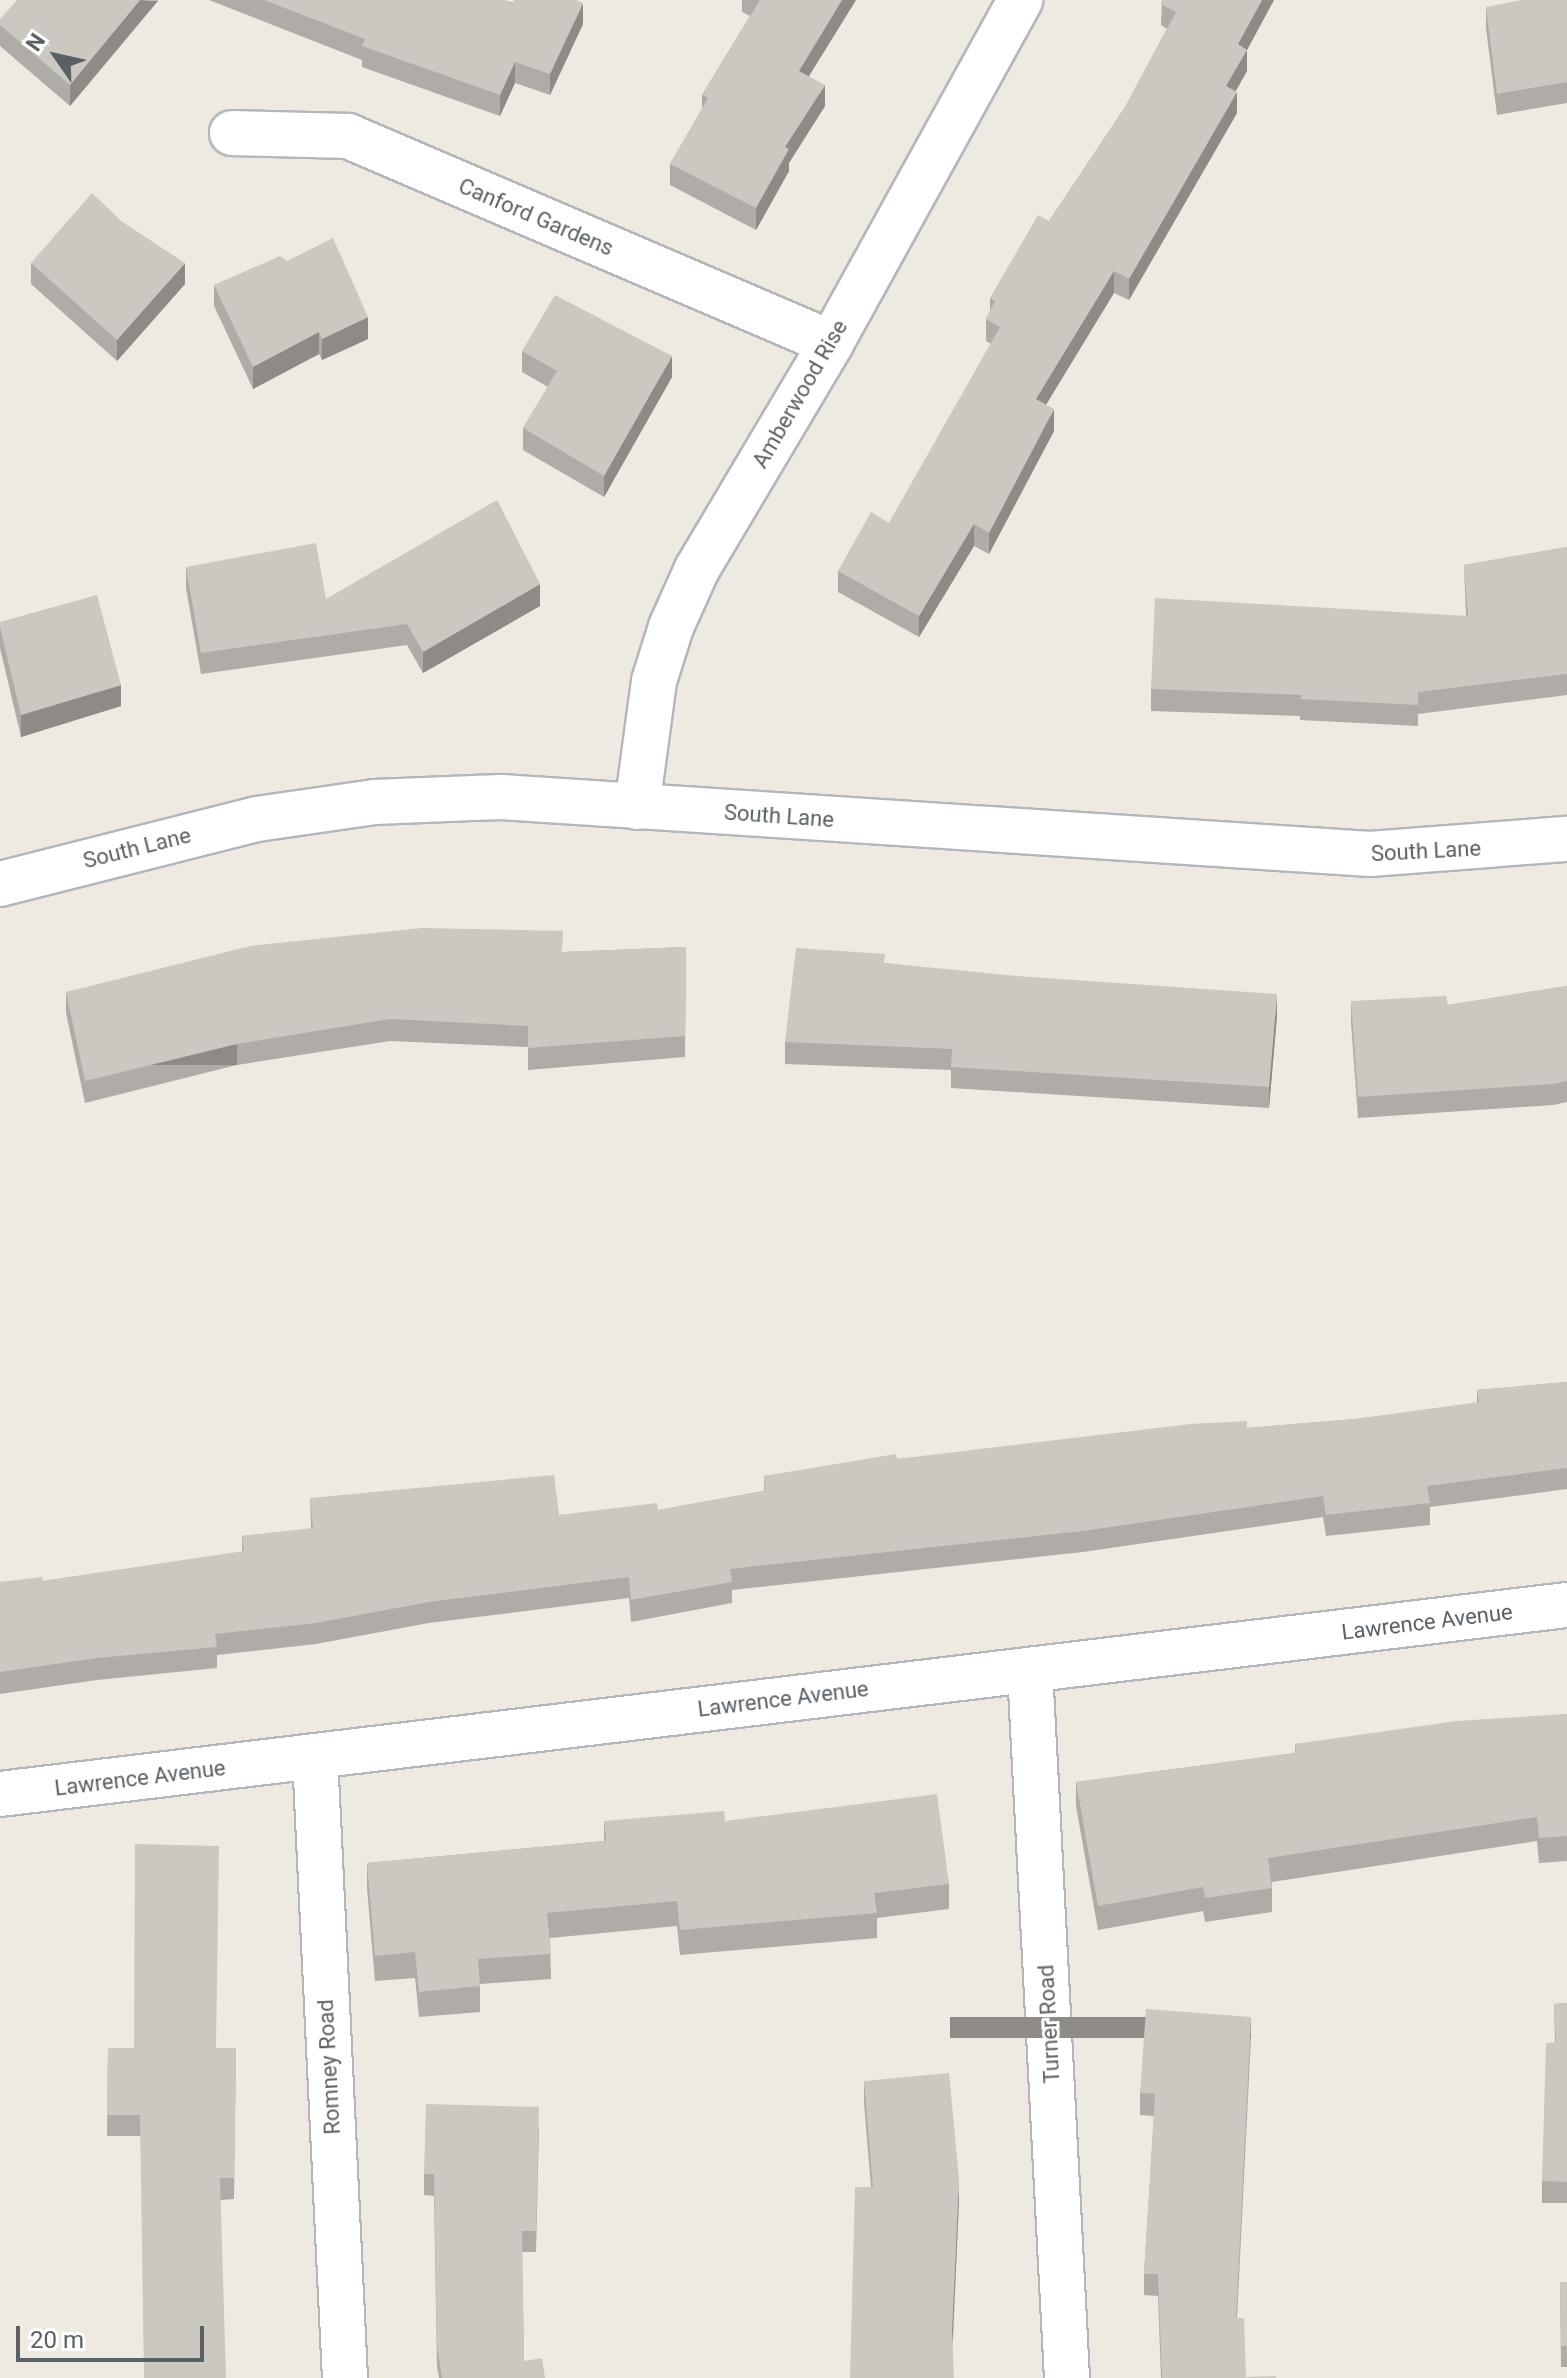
<!DOCTYPE html>
<style>
body{margin:0}
#map{position:relative;width:1567px;height:2378px;overflow:hidden;background:#eeeae2;font-family:Roboto,sans-serif}
div>[style]{position:absolute}
.roads{filter:drop-shadow(2px 0 #b3b6ba) drop-shadow(-2px 0 #b3b6ba) drop-shadow(0 2px #b3b6ba) drop-shadow(0 -2px #b3b6ba)}
.street>*{height:44px;margin:-22px;padding:0 22px;transform-origin:22px;border-radius:22px;background:#fff}
.secondary>*{height:44px;margin:-22px;padding:0 22px;transform-origin:22px;border-radius:22px;background:#fff}
.wall>*{inset:0;background:#afaba6}
.shaded-wall>*{inset:0;background:#8e8b87;transform-origin:0 0}
.building>*{inset:0;background:#cbc7c1}
span{translate:-50% -50%;white-space:nowrap;text-align:center;line-height:1.15;-webkit-text-stroke:6px #fff;paint-order:stroke}
.street-label{font-size:22px;color:#5a6064}
.north{position:absolute;left:16px;top:16px;width:80px;height:80px;-webkit-text-stroke:6px #fff;paint-order:stroke;rotate:304deg;font-size:22px;font-weight:700;line-height:32px;text-align:center;color:#5a6064}
.north::after{content:'';display:block;margin:auto;width:28px;height:36px;background:#5a6064;clip-path:polygon(50% 0,100% 100%,50% 72%,0 100%)}
.scale{position:absolute;left:16px;top:2326px;width:188px;height:36px;box-sizing:border-box;border:4px solid #5a6064;border-top:0;padding-left:10px;font-size:24px;line-height:28px;white-space:nowrap;color:#5a6064;-webkit-text-stroke:6px #fff;paint-order:stroke}
</style>
<div id="map">
<div class="roads">
<div class="street">
<div style="left:232px;top:133px;width:116px;rotate:1.5deg"></div>
<div style="left:348px;top:136px;width:525px;rotate:23.2deg"></div>
<div style="left:1030px;top:1670px;width:709px;rotate:87.01deg"></div>
<div style="left:315px;top:1756px;width:623px;rotate:87.24deg"></div>
<div style="left:0;top:1794px;width:1578px;rotate:-6.88deg"></div>
</div>
<div class="secondary">
<div style="left:637px;top:807px;width:127px;rotate:-82.3deg"></div>
<div style="left:654px;top:681px;width:57px;rotate:-72.5deg"></div>
<div style="left:671px;top:627px;width:64px;rotate:-65.9deg"></div>
<div style="left:697px;top:569px;width:263px;rotate:-59.3deg"></div>
<div style="left:831px;top:343px;width:392px;rotate:-61.1deg"></div>
<div style="left:0;top:884px;width:265px;rotate:-14.2deg"></div>
<div style="left:257px;top:819px;width:119px;rotate:-8.2deg"></div>
<div style="left:375px;top:802px;width:126px;rotate:-2.3deg"></div>
<div style="left:501px;top:797px;width:871px;rotate:3.75deg"></div>
<div style="left:1370px;top:854px;width:198px;rotate:-4.4deg"></div>
</div>
</div>
<div class="wall">
<div style="clip-path:polygon(158px 0,70px 106px,0 46px,0 19px)"></div>
<div style="clip-path:polygon(209px 0,503px 0,583px 24px,550px 95px,515px 83px,500px 116px,362px 67px,362px 60px)"></div>
<div style="clip-path:polygon(742px 0,856px 0,809px 76px,825px 106px,789px 163px,789px 171px,756px 230px,670px 185px,670px 164px,702px 109px,702px 95px,750px 16px,742px 12px)"></div>
<div style="clip-path:polygon(1162px 0,1274px 0,1247px 50px,1247px 71px,1236px 91px,1237px 113px,1129px 300px,1114px 293px,1046px 405px,1054px 431px,989px 554px,974px 546px,919px 637px,838px 592px,838px 571px,889px 523px,991px 344px,986px 341px,986px 319px,990px 311px,990px 298px,1049px 221px,1125px 107px,1167px 29px,1161px 25px)"></div>
<div style="clip-path:polygon(1567px 0,1567px 103px,1497px 115px,1486px 28px,1486px 7px)"></div>
<div style="clip-path:polygon(287px 261px,368px 339px,322px 360px,319px 354px,253px 389px,214px 306px,214px 285px)"></div>
<div style="clip-path:polygon(31px 263px,185px 284px,117px 361px,31px 284px)"></div>
<div style="clip-path:polygon(522px 351px,672px 377px,604px 497px,523px 450px,523px 428px,548px 387px,522px 372px)"></div>
<div style="clip-path:polygon(1567px 547px,1567px 695px,1418px 714px,1418px 726px,1300px 720px,1300px 716px,1151px 711px,1151px 689px,1466px 616px,1464px 565px)"></div>
<div style="clip-path:polygon(186px 567px,326px 599px,540px 606px,423px 673px,407px 645px,201px 674px,186px 588px)"></div>
<div style="clip-path:polygon(0 622px,121px 706px,21px 737px,0 648px)"></div>
<div style="clip-path:polygon(686px 947px,685px 1057px,528px 1070px,528px 1047px,390px 1041px,237px 1065px,85px 1103px,66px 1013px,66px 992px,563px 952px)"></div>
<div style="clip-path:polygon(885px 963px,1277px 1016px,1269px 1108px,951px 1088px,951px 1070px,785px 1064px,785px 1042px)"></div>
<div style="clip-path:polygon(1567px 986px,1567px 1102px,1553px 1105px,1358px 1118px,1351px 1023px,1351px 1001px,1448px 1005px)"></div>
<div style="clip-path:polygon(1567px 1382px,1567px 1489px,1430px 1507px,1430px 1525px,1326px 1536px,1323px 1517px,1083px 1552px,732px 1590px,732px 1603px,631px 1622px,629px 1598px,429px 1623px,316px 1644px,217px 1655px,217px 1668px,97px 1680px,0 1694px,0 1582px,43px 1581px,242px 1552px,242px 1536px,311px 1529px,310px 1498px,559px 1515px,658px 1510px,764px 1491px,764px 1476px,897px 1459px,1247px 1428px,1356px 1419px,1477px 1403px,1477px 1390px)"></div>
<div style="clip-path:polygon(1567px 1714px,1567px 1861px,1539px 1863px,1537px 1841px,1272px 1882px,1272px 1912px,1205px 1922px,1203px 1911px,1098px 1930px,1076px 1806px,1076px 1782px,1295px 1753px,1295px 1744px)"></div>
<div style="clip-path:polygon(604px 1821px,725px 1821px,949px 1884px,949px 1909px,877px 1918px,877px 1938px,680px 1955px,677px 1926px,550px 1938px,551px 1979px,480px 1984px,480px 2012px,419px 2017px,415px 1978px,375px 1981px,367px 1888px,367px 1863px,604px 1841px)"></div>
<div style="clip-path:polygon(1567px 2003px,1567px 2203px,1542px 2203px,1542px 2181px,1555px 2042px,1554px 2004px)"></div>
<div style="clip-path:polygon(1251px 2038px,1237px 2318px,1246px 2377px,1276px 2378px,1161px 2378px,1158px 2296px,1144px 2295px,1144px 2274px,1154px 2116px,1140px 2115px,1140px 2093px)"></div>
<div style="clip-path:polygon(108px 2048px,236px 2048px,234px 2199px,220px 2200px,140px 2136px,107px 2136px)"></div>
<div style="clip-path:polygon(864px 2081px,959px 2200px,953px 2342px,871px 2187px,864px 2103px)"></div>
<div style="clip-path:polygon(539px 2128px,536px 2252px,522px 2252px,524px 2361px,545px 2378px,439px 2378px,437px 2367px,434px 2196px,424px 2195px,424px 2174px)"></div>
<div style="clip-path:polygon(1560px 2282px,1567px 2282px,1567px 2367px,1561px 2367px)"></div>
</div>
<div class="shaded-wall">
<div style="clip-path:polygon(140px 0,158px 1px,70px 106px,70px 85px)"></div>
<div style="clip-path:polygon(842px 0,856px 0,799px 92px,799px 71px)"></div>
<div style="clip-path:polygon(1262px 0,1274px 0,1241px 61px,1247px 50px,1247px 71px,1226px 107px,1226px 86px,1238px 44px)"></div>
<div style="clip-path:polygon(583px 3px,583px 24px,550px 95px,550px 74px)"></div>
<div style="clip-path:polygon(515px 62px,515px 83px,500px 116px,500px 95px)"></div>
<div style="clip-path:polygon(825px 85px,825px 106px,789px 163px,789px 171px,756px 230px,756px 208px,785px 147px)"></div>
<div style="clip-path:polygon(1237px 92px,1237px 113px,1129px 300px,1129px 279px)"></div>
<div style="clip-path:polygon(185px 263px,185px 284px,117px 361px,117px 340px)"></div>
<div style="clip-path:polygon(1114px 271px,1114px 293px,1036px 421px,1036px 399px)"></div>
<div style="clip-path:polygon(368px 317px,368px 339px,322px 360px,322px 339px)"></div>
<div style="clip-path:polygon(319px 332px,319px 354px,253px 389px,253px 367px)"></div>
<div style="clip-path:polygon(672px 356px,672px 377px,604px 497px,604px 476px)"></div>
<div style="clip-path:polygon(1054px 409px,1054px 431px,989px 554px,989px 533px)"></div>
<div style="clip-path:polygon(974px 524px,974px 546px,919px 637px,919px 616px)"></div>
<div style="clip-path:polygon(540px 584px,540px 606px,423px 673px,423px 652px)"></div>
<div style="clip-path:polygon(121px 685px,121px 706px,21px 737px,21px 715px)"></div>
<div style="clip-path:polygon(1277px 994px,1277px 1016px,1269px 1108px,1269px 1087px)"></div>
<div style="left:237px;top:1044px;width:21px;height:156px;rotate:90deg"></div>
<div style="left:1251px;top:2017px;width:21px;height:301px;rotate:90deg"></div>
<div style="clip-path:polygon(959px 2179px,959px 2200px,952px 2351px,952px 2330px)"></div>
</div>
<div class="building">
<div style="clip-path:polygon(17px 0,140px 0,70px 85px,0 25px,0 19px)"></div>
<div style="clip-path:polygon(264px 0,503px 0,512px 4px,514px 0,576px 0,583px 3px,550px 74px,515px 62px,500px 95px,362px 46px,365px 39px)"></div>
<div style="clip-path:polygon(760px 0,842px 0,799px 71px,825px 85px,785px 147px,789px 149px,756px 208px,670px 164px,708px 98px,702px 95px)"></div>
<div style="clip-path:polygon(1162px 0,1262px 0,1238px 44px,1247px 50px,1226px 86px,1237px 92px,1129px 279px,1114px 271px,1036px 399px,1054px 409px,989px 533px,974px 524px,919px 616px,838px 571px,871px 512px,889px 523px,1000px 327px,986px 319px,995px 301px,990px 298px,1038px 215px,1049px 221px,1125px 107px,1176px 12px,1161px 4px)"></div>
<div style="clip-path:polygon(1522px 0,1567px 0,1567px 82px,1497px 94px,1486px 7px)"></div>
<div style="clip-path:polygon(92px 193px,121px 221px,185px 263px,117px 340px,31px 263px)"></div>
<div style="clip-path:polygon(333px 238px,368px 317px,322px 339px,319px 332px,253px 367px,214px 285px,280px 256px,287px 261px)"></div>
<div style="clip-path:polygon(555px 295px,672px 356px,604px 476px,523px 428px,557px 371px,522px 351px)"></div>
<div style="clip-path:polygon(497px 500px,540px 584px,423px 652px,407px 624px,201px 653px,186px 567px,316px 543px,326px 599px)"></div>
<div style="clip-path:polygon(1567px 547px,1567px 674px,1418px 692px,1418px 705px,1300px 699px,1302px 695px,1151px 689px,1155px 598px,1468px 616px,1464px 565px)"></div>
<div style="clip-path:polygon(97px 595px,121px 685px,21px 715px,0 627px,0 622px)"></div>
<div style="clip-path:polygon(422px 928px,563px 931px,562px 952px,686px 947px,685px 1036px,528px 1048px,528px 1026px,390px 1019px,237px 1044px,85px 1081px,66px 992px,250px 946px)"></div>
<div style="clip-path:polygon(796px 948px,885px 954px,884px 963px,1017px 976px,1277px 994px,1269px 1087px,951px 1067px,952px 1049px,785px 1042px)"></div>
<div style="clip-path:polygon(1567px 986px,1567px 1081px,1553px 1084px,1358px 1097px,1351px 1001px,1446px 996px,1448px 1005px)"></div>
<div style="clip-path:polygon(1567px 1382px,1567px 1468px,1427px 1486px,1430px 1503px,1326px 1515px,1323px 1496px,1083px 1531px,730px 1569px,732px 1582px,631px 1600px,629px 1577px,429px 1602px,316px 1623px,215px 1634px,217px 1647px,97px 1658px,0 1672px,0 1582px,42px 1577px,43px 1581px,244px 1551px,242px 1536px,313px 1528px,310px 1498px,554px 1475px,559px 1515px,657px 1503px,658px 1510px,765px 1491px,764px 1476px,896px 1454px,897px 1459px,1191px 1424px,1247px 1421px,1247px 1428px,1356px 1419px,1479px 1402px,1477px 1390px)"></div>
<div style="clip-path:polygon(1567px 1714px,1567px 1836px,1539px 1838px,1537px 1817px,1268px 1858px,1272px 1888px,1205px 1898px,1203px 1887px,1098px 1906px,1076px 1782px,1296px 1753px,1295px 1744px,1457px 1721px)"></div>
<div style="clip-path:polygon(937px 1794px,949px 1884px,874px 1893px,877px 1913px,680px 1930px,677px 1901px,547px 1913px,551px 1954px,478px 1959px,480px 1986px,419px 1992px,415px 1952px,375px 1956px,367px 1863px,606px 1841px,604px 1821px,724px 1811px,725px 1821px)"></div>
<div style="clip-path:polygon(135px 1844px,219px 1846px,216px 2048px,236px 2048px,234px 2178px,220px 2178px,226px 2378px,144px 2378px,140px 2115px,107px 2115px,108px 2048px,134px 2048px)"></div>
<div style="clip-path:polygon(1567px 2003px,1567px 2182px,1542px 2181px,1546px 2043px,1556px 2042px,1554px 2004px)"></div>
<div style="clip-path:polygon(1146px 2009px,1251px 2017px,1236px 2318px,1244px 2318px,1246px 2377px,1276px 2376px,1276px 2378px,1162px 2378px,1158px 2274px,1144px 2274px,1155px 2094px,1140px 2093px)"></div>
<div style="clip-path:polygon(949px 2073px,959px 2179px,952px 2330px,954px 2378px,850px 2378px,855px 2187px,873px 2187px,864px 2081px)"></div>
<div style="clip-path:polygon(426px 2104px,539px 2107px,536px 2231px,522px 2231px,524px 2361px,542px 2358px,545px 2378px,442px 2378px,437px 2346px,434px 2174px,424px 2174px)"></div>
<div style="clip-path:polygon(1560px 2282px,1567px 2282px,1567px 2346px,1561px 2346px)"></div>
</div>
<div class="street-label">
<span style="left:536px;top:217px;rotate:23deg">Canford Gardens</span>
<span style="left:800px;top:394px;rotate:-60deg">Amberwood Rise</span>
<span style="left:779px;top:816px;rotate:4deg">South Lane</span>
<span style="left:137px;top:848px;rotate:-14deg">South Lane</span>
<span style="left:1426px;top:851px;rotate:-3deg">South Lane</span>
<span style="left:1427px;top:1622px;rotate:-7deg">Lawrence Avenue</span>
<span style="left:783px;top:1699px;rotate:-7deg">Lawrence Avenue</span>
<span style="left:140px;top:1778px;rotate:-7deg">Lawrence Avenue</span>
<span style="left:1049px;top:2024px;rotate:-93deg">Turner Road</span>
<span style="left:329px;top:2067px;rotate:-93deg">Romney Road</span>
</div>
<div class="north">N</div>
<div class="scale">20 m</div>
</div>
